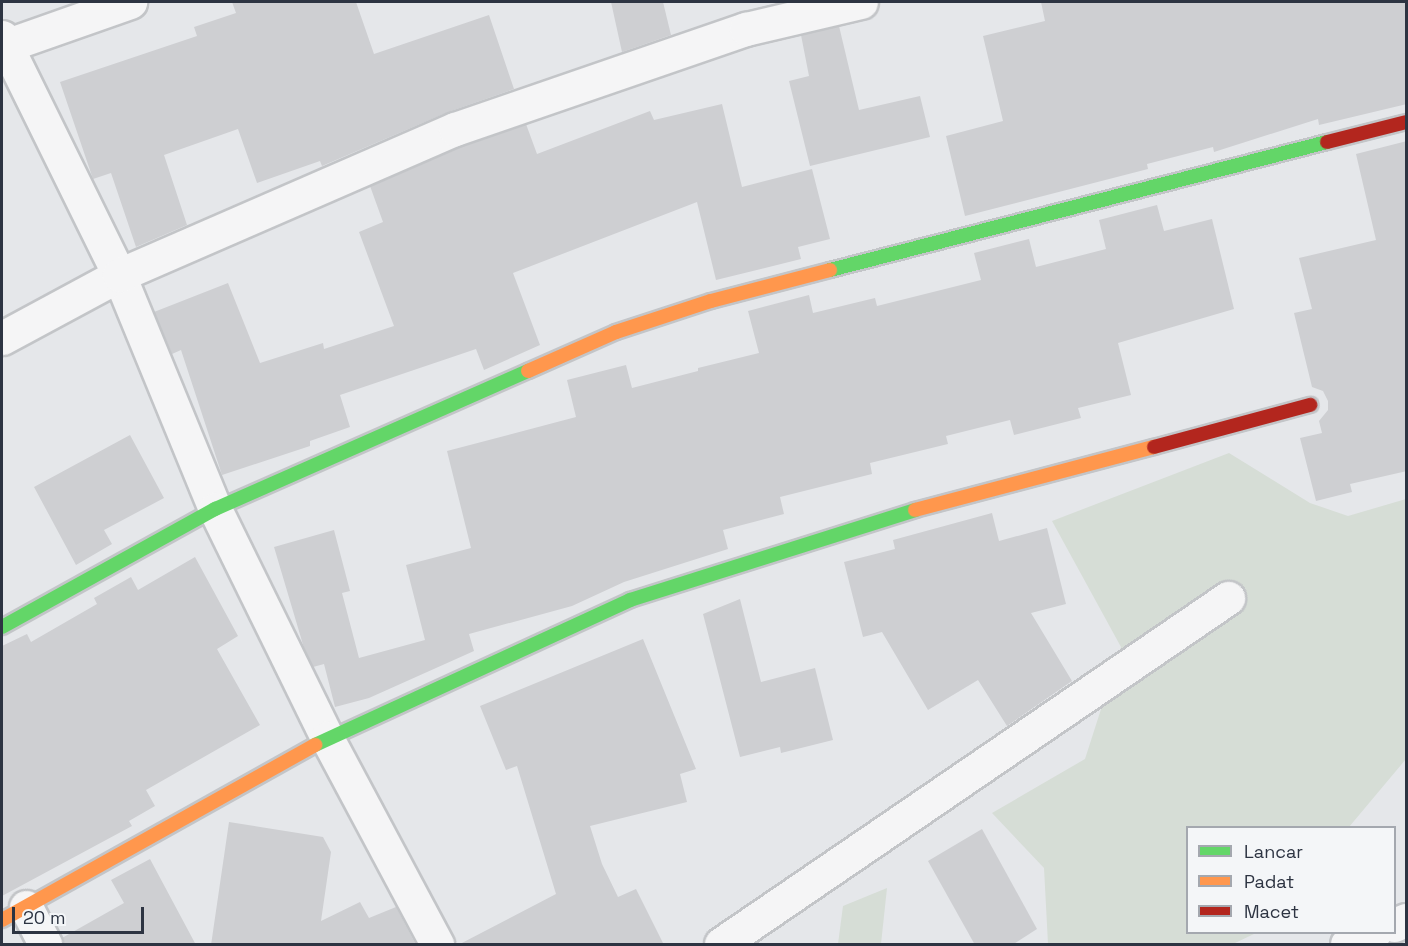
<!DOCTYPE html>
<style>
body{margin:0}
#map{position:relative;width:1408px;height:946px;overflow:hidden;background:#e5e7ea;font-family:"Space Grotesk",sans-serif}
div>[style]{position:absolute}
.green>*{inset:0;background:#d6ddd6}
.building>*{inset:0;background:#cecfd2}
.roads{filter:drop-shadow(2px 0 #c3c5c8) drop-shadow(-2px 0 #c3c5c8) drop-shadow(0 2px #c3c5c8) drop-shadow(0 -2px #c3c5c8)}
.street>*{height:33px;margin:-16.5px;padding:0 16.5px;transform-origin:16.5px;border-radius:16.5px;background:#f5f5f6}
.fast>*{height:14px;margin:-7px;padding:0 7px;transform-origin:7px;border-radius:7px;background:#63d668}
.slow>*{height:14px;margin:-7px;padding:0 7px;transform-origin:7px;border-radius:7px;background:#ff974d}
.jam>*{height:14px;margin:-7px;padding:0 7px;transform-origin:7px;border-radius:7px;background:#b3261e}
span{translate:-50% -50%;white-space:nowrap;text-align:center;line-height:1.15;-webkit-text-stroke:6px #f4f6f8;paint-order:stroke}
.frame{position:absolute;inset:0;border:3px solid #2d3442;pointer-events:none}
.legend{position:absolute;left:1186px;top:826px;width:210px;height:108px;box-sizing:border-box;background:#f4f6f8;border:2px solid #a4a8af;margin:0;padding:8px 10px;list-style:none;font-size:18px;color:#2d3442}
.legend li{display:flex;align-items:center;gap:12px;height:30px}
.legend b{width:30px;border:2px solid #a4a8af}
.scale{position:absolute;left:12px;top:907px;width:132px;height:27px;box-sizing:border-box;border:3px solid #2d3442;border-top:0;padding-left:8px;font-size:18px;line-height:21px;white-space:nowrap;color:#2d3442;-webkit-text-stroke:4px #f4f6f8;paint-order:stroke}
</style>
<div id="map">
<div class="green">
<div style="clip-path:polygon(1229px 453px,1310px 503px,1348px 516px,1406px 499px,1406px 759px,1349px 827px,1188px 828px,1188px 932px,1256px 933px,1233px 944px,1048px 944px,1044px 868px,992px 813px,1085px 759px,1121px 647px,1052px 521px)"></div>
<div style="clip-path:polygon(887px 888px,881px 944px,838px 944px,843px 906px)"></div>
</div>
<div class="building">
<div style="clip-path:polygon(232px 2px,356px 2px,374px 54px,489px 15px,514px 89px,448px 112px,322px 166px,320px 161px,257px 183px,238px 129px,164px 155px,187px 225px,136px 247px,111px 173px,93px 179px,60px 82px,197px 36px,194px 27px,236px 13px)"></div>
<div style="clip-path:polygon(611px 2px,663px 2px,671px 35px,622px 52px)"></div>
<div style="clip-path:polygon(1041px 2px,1407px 2px,1407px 104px,1319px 125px,1318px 119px,1214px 152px,1213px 147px,1147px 164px,1148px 169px,965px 216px,946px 136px,1003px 121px,983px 36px,1045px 21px)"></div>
<div style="clip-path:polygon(839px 26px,859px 110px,920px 96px,930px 137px,810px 166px,789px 81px,809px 76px,801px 35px)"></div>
<div style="clip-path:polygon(722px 104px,742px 187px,812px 169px,830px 239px,798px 247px,801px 259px,716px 280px,697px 202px,513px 273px,540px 345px,484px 370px,476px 349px,340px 395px,350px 427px,310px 441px,310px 446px,222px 475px,181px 350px,172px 354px,154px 312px,228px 283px,260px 363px,323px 343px,324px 349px,394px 326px,359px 232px,383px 222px,370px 186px,462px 146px,526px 124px,537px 154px,650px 111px,654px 120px)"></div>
<div style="clip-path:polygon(1407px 141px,1407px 471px,1350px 484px,1352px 492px,1316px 501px,1300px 438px,1322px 433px,1319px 421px,1328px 410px,1328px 401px,1323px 391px,1312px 387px,1294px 313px,1312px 309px,1299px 258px,1376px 240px,1356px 154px)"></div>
<div style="clip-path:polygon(1157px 205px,1164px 231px,1212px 219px,1234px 309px,1118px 343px,1131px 395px,1078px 408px,1081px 418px,1014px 435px,1010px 420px,946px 436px,948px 444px,870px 463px,872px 474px,780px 497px,784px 514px,723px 530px,728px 549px,624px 582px,572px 606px,469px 634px,474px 651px,369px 698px,335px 707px,324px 664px,313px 667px,304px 648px,274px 547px,334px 530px,350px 591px,342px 593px,359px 658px,425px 640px,406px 565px,471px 548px,447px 451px,576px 417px,567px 380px,626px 365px,632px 388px,698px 371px,698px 368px,759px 353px,748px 311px,809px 295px,813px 313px,875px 298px,877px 306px,981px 280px,974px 253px,1029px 239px,1036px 267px,1106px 249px,1099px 220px)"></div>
<div style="clip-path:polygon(130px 435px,164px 498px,104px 530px,112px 544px,76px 565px,34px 487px)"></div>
<div style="clip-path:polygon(992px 513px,999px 541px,1047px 528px,1066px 604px,1031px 613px,1072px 681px,1007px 726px,978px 680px,928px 710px,882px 632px,863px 637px,844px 562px,895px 549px,893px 540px)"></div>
<div style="clip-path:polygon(195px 557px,238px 636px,217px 649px,260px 725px,146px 790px,155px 806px,129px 821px,132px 826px,2px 896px,2px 646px,27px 634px,31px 642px,97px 604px,94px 598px,131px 577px,138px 590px)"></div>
<div style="clip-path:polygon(740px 599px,761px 682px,815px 668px,833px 740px,781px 753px,780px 747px,740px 757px,703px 614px)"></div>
<div style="clip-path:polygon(643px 639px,696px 769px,680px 774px,687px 802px,590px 826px,602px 864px,618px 897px,636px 889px,664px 945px,458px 945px,556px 894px,517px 766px,506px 770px,480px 706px)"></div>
<div style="clip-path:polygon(229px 822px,323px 837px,331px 852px,321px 921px,360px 902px,369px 918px,396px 907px,416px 945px,211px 945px)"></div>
<div style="clip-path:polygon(982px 829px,1037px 929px,1012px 945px,975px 945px,928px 861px)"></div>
<div style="clip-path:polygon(150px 859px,196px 945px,64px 945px,62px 938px,124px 903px,111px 880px)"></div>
</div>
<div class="roads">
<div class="street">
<div style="left:2px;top:37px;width:265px;rotate:63.8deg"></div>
<div style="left:119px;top:275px;width:253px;rotate:67.7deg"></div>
<div style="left:215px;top:509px;width:255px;rotate:63.9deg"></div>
<div style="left:327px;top:738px;width:234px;rotate:61.9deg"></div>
<div style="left:2px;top:47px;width:136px;rotate:-19.4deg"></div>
<div style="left:2px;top:338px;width:133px;rotate:-28.3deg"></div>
<div style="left:119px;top:275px;width:366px;rotate:-23.5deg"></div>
<div style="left:455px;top:129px;width:308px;rotate:-19deg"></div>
<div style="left:746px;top:29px;width:118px;rotate:-13.2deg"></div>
<div style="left:26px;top:907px;width:42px;rotate:62.8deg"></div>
<div style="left:1394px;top:925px;width:13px;rotate:-23deg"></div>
<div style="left:721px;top:944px;width:614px;rotate:-34.31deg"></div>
<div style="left:1347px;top:944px;width:30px;rotate:-23deg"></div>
</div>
<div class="fast">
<div style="left:830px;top:270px;width:513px;rotate:-14.44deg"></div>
<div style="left:2px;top:627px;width:244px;rotate:-29deg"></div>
<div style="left:215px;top:509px;width:342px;rotate:-23.8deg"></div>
<div style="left:315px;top:745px;width:347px;rotate:-24.7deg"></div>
<div style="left:630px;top:600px;width:299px;rotate:-17.5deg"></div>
</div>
<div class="slow">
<div style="left:528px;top:371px;width:96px;rotate:-23.9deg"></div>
<div style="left:616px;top:332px;width:100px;rotate:-18.1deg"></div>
<div style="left:711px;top:301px;width:123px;rotate:-14.6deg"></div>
<div style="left:915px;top:510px;width:247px;rotate:-14.8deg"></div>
<div style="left:2px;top:920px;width:359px;rotate:-29.2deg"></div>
</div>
<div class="jam">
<div style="left:1327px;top:142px;width:81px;rotate:-14.2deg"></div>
<div style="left:1154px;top:447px;width:162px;rotate:-15.1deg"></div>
</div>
</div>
<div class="frame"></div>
<ul class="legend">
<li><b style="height:8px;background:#63d668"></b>Lancar</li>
<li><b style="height:8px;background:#ff974d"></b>Padat</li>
<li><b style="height:8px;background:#b3261e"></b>Macet</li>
</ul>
<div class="scale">20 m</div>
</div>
